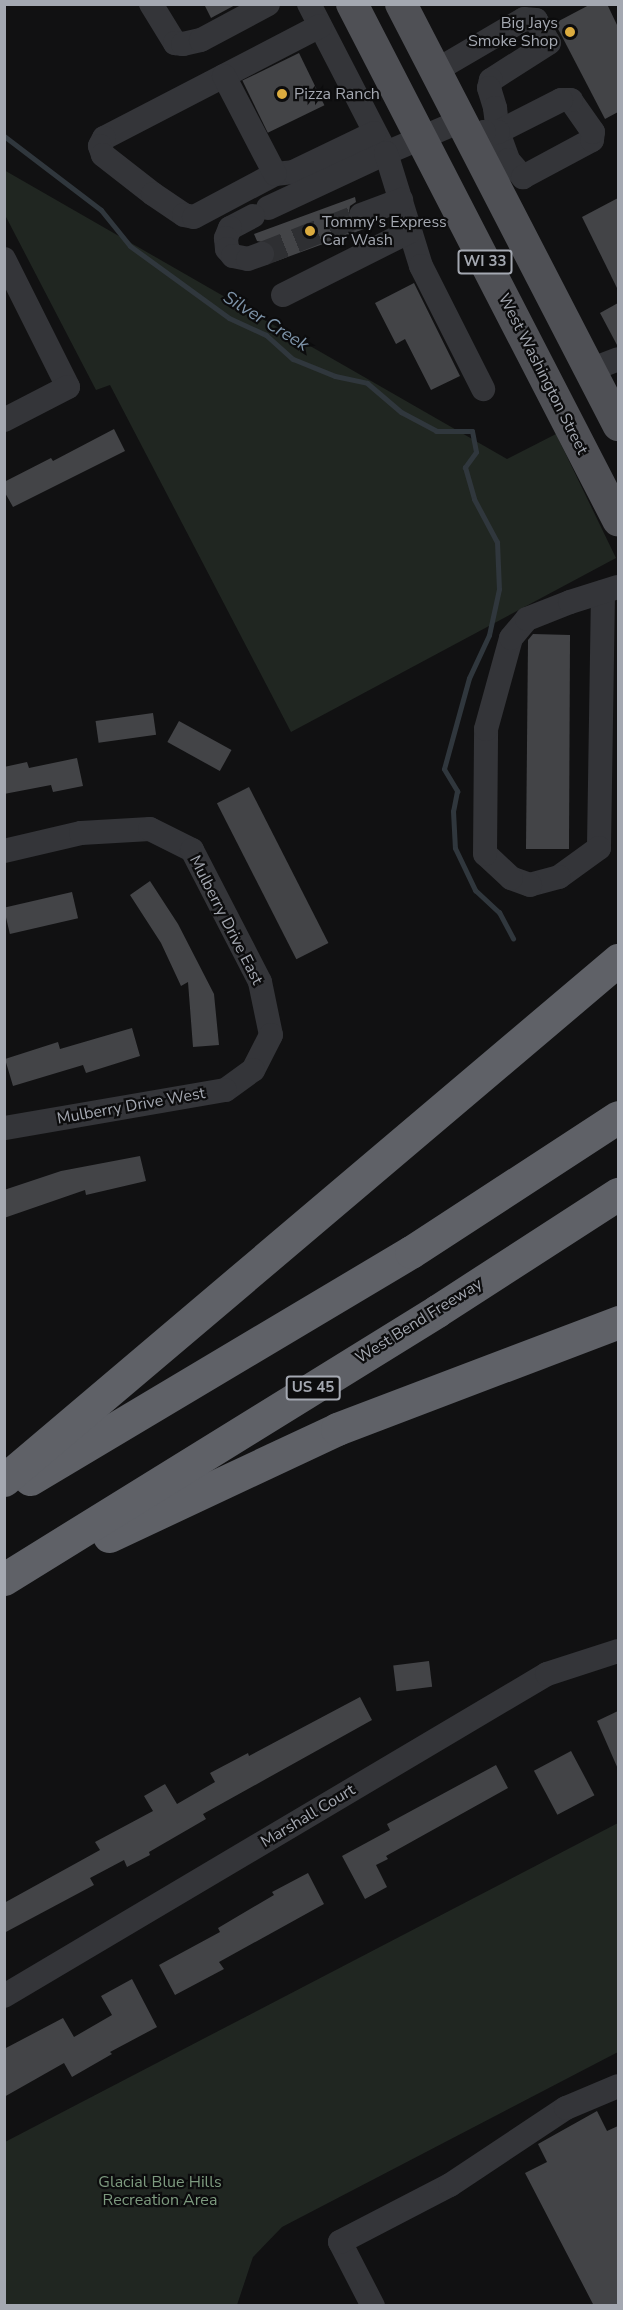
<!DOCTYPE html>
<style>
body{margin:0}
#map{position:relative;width:623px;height:2310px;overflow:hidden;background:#111112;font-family:"Nunito Sans",sans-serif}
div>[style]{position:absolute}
.green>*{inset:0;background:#202621}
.stream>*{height:5px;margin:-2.5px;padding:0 2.5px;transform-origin:2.5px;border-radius:2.5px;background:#30373d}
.building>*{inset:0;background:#434447;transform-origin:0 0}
.minor-tunnel>*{height:24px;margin-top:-12px;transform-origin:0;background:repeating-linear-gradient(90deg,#2e2f32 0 24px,transparent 0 36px)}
.minor>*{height:24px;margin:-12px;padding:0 12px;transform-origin:12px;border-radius:12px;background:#343539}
.major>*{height:32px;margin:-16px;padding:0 16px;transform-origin:16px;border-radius:16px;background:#4f5055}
.highway>*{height:33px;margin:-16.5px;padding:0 16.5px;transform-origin:16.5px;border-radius:16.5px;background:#5f6167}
.dots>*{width:16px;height:16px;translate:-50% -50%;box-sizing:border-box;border:3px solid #0c0c0d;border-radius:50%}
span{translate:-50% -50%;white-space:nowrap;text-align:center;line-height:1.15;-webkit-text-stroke:4.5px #0c0c0d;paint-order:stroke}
.shield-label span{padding:2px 4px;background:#0c0c0d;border:2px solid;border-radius:4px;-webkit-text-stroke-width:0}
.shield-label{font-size:15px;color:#a4a8b1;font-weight:700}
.poi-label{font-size:16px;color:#a4a8b1}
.right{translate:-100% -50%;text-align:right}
.left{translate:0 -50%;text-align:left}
.street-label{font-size:16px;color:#a4a8b1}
.park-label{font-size:16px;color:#7d9a7f}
.water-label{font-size:18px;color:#7e94a9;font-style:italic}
.frame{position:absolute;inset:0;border:6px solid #a4a8b1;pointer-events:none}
</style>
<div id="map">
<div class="green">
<div style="clip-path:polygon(4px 170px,507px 459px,556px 434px,616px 558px,291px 732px,110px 385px,96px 390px,5px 215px)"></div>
<div style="clip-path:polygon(618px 1823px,618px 2052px,282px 2227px,253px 2257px,237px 2305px,5px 2305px,5px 2142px)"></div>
</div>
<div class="stream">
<div style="left:4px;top:136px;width:122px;rotate:37.3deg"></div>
<div style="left:101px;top:210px;width:46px;rotate:51.1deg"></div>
<div style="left:130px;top:246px;width:122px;rotate:36deg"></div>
<div style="left:229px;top:318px;width:41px;rotate:24.7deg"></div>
<div style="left:266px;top:335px;width:36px;rotate:42deg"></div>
<div style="left:293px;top:359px;width:45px;rotate:22deg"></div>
<div style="left:335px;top:376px;width:33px;rotate:12deg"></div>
<div style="left:367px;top:383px;width:45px;rotate:40.5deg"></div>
<div style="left:401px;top:412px;width:40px;rotate:28deg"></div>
<div style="left:436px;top:431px;width:36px"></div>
<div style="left:472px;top:431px;width:21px;rotate:79deg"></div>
<div style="left:476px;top:452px;width:19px;rotate:126deg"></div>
<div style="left:465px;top:467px;width:33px;rotate:74deg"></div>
<div style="left:474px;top:499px;width:49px;rotate:61.9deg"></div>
<div style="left:497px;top:542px;width:47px;rotate:87.6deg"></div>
<div style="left:499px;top:589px;width:47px;rotate:102.3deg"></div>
<div style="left:489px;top:635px;width:47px;rotate:114.9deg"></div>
<div style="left:469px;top:678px;width:94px;rotate:105.4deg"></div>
<div style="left:444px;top:769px;width:26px;rotate:59deg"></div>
<div style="left:457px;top:791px;width:20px;rotate:101deg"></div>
<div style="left:453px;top:811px;width:37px;rotate:87deg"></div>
<div style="left:455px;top:848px;width:47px;rotate:64.5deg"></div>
<div style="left:475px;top:890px;width:33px;rotate:43deg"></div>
<div style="left:499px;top:912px;width:30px;rotate:62deg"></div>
</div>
<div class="building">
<div style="clip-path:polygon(204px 4px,237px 4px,211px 18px)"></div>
<div style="clip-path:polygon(591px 4px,607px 4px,618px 27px,618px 112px,605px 119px,555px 23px)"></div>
<div style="left:299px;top:53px;width:58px;height:63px;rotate:64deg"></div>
<div style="clip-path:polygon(355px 197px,356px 202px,350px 206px,348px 219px,352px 226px,364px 229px,274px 262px,276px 250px,272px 244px,257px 241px,254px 234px)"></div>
<div style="clip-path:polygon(618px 198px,618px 290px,582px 217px)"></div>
<div style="clip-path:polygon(414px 283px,460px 376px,431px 390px,405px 339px,396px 344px,375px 303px)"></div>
<div style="clip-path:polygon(618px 303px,618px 345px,617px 345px,600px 313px)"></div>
<div style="clip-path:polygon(114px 429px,125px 451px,13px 507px,4px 491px,4px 482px,51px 458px,53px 461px)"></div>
<div style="clip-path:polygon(533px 634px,570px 635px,569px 849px,526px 849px,528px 640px)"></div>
<div style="left:153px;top:713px;width:22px;height:58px;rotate:82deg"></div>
<div style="left:179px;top:721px;width:60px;height:24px;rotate:29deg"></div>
<div style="clip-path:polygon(77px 758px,83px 786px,53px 792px,51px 785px,4px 794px,4px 767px,27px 762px,29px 768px)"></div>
<div style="left:249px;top:787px;width:175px;height:36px;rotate:63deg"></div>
<div style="clip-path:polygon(150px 881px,178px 924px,214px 994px,219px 1045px,193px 1047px,188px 982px,181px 986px,161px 943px,130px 895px)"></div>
<div style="left:72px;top:892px;width:27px;height:70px;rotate:77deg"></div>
<div style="clip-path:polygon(132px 1028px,140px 1056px,86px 1073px,83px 1065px,13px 1086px,5px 1059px,58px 1042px,60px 1049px)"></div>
<div style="clip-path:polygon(140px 1156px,146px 1181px,86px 1195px,85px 1190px,4px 1218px,4px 1190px,61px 1171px)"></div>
<div style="left:429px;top:1661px;width:26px;height:36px;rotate:83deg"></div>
<div style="clip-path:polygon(360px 1697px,372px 1720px,203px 1814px,206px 1819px,149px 1852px,150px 1855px,127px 1867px,124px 1860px,90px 1878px,94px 1885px,4px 1933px,4px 1903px,100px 1850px,95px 1842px,153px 1811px,144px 1796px,165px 1784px,177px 1804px,215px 1782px,210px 1773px,248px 1753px,249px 1756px)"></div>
<div style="clip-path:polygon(618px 1711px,618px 1769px,597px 1721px)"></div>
<div style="left:571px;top:1751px;width:50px;height:42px;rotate:62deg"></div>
<div style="clip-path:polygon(496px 1765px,508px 1788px,386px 1856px,388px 1859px,376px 1865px,387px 1887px,365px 1899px,342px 1856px,390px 1830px,387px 1824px)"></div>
<div style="clip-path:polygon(308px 1873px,324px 1904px,219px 1962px,224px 1969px,175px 1995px,159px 1965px,220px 1932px,218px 1928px,274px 1895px,272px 1892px)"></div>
<div style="clip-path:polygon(132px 1979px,157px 2027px,110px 2052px,112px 2054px,72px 2077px,64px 2063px,4px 2097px,4px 2049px,63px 2018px,74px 2037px,112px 2015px,101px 1996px)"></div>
<div style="clip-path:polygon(597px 2111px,607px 2131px,618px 2126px,618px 2306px,594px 2306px,525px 2173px,547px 2162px,538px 2144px)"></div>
</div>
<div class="minor-tunnel">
<div style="left:262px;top:254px;width:106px;rotate:-21.5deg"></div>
</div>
<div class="minor">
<div style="left:151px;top:4px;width:46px;rotate:58.4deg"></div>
<div style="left:175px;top:43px;width:8px;rotate:7deg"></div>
<div style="left:183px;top:44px;width:18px;rotate:-13deg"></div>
<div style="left:201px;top:40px;width:76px;rotate:-28.2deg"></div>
<div style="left:309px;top:4px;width:168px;rotate:62.7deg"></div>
<div style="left:386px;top:153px;width:82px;rotate:-23.1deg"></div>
<div style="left:320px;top:26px;width:243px;rotate:152.6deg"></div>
<div style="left:104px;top:138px;width:9px;rotate:117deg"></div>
<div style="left:100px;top:146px;width:9px;rotate:72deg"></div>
<div style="left:103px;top:155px;width:63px;rotate:38deg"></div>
<div style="left:153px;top:194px;width:37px;rotate:34deg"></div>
<div style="left:184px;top:215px;width:10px;rotate:11deg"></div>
<div style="left:194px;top:217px;width:92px;rotate:-28deg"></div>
<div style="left:275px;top:174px;width:18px;rotate:-6deg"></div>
<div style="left:293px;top:172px;width:90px;rotate:-25.7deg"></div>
<div style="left:435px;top:71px;width:103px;rotate:-30.3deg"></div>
<div style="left:524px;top:19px;width:12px;rotate:5deg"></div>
<div style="left:536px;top:20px;width:26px;rotate:61deg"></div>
<div style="left:549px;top:43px;width:69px;rotate:147.5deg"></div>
<div style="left:491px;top:80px;width:8px;rotate:104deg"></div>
<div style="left:489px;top:88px;width:21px;rotate:73deg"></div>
<div style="left:495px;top:108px;width:24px;rotate:83deg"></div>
<div style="left:498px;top:132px;width:30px;rotate:70deg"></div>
<div style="left:508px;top:160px;width:23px;rotate:49deg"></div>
<div style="left:523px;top:177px;width:78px;rotate:-28.2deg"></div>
<div style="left:592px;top:140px;width:8px;rotate:-83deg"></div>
<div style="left:593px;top:132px;width:39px;rotate:-125deg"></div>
<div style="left:571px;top:100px;width:10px;rotate:180deg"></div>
<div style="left:561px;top:100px;width:71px;rotate:153.1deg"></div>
<div style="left:498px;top:132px;width:14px;rotate:180deg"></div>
<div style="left:484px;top:132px;width:15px;rotate:160deg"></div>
<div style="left:224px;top:76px;width:110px;rotate:62.5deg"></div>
<div style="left:268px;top:208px;width:130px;rotate:-25deg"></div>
<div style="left:386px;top:153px;width:118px;rotate:72.8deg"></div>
<div style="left:421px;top:266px;width:138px;rotate:63.2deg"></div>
<div style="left:361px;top:215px;width:43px;rotate:-20.6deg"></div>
<div style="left:253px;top:216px;width:26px;rotate:152deg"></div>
<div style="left:230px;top:228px;width:11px;rotate:112deg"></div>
<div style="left:226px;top:238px;width:11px;rotate:85deg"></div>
<div style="left:227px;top:249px;width:9px;rotate:49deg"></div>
<div style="left:233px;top:256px;width:15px;rotate:11deg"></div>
<div style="left:248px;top:259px;width:15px;rotate:-20deg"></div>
<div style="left:4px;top:259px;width:143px;rotate:63.4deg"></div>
<div style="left:68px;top:387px;width:72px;rotate:152.7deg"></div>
<div style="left:283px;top:295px;width:142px;rotate:-26.7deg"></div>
<div style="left:590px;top:370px;width:30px;rotate:-21deg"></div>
<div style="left:603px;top:592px;width:256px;rotate:90.9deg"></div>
<div style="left:599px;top:848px;width:49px;rotate:144.1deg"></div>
<div style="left:559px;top:877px;width:30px;rotate:165deg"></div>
<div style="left:530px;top:885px;width:20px;rotate:-160deg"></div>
<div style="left:511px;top:878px;width:35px;rotate:-137deg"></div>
<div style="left:485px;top:854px;width:125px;rotate:-89.5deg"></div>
<div style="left:486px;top:729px;width:94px;rotate:-74.6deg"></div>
<div style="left:511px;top:638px;width:25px;rotate:-50deg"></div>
<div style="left:527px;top:619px;width:46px;rotate:-21.6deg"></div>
<div style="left:570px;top:602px;width:50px;rotate:-17.4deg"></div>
<div style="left:4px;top:851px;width:79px;rotate:-13.2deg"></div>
<div style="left:81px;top:833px;width:69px;rotate:-3.3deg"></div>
<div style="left:150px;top:829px;width:47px;rotate:26.6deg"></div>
<div style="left:192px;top:850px;width:148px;rotate:62.7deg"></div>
<div style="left:260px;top:982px;width:54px;rotate:78.3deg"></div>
<div style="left:271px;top:1035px;width:39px;rotate:117deg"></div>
<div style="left:253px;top:1070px;width:34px;rotate:144deg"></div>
<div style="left:225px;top:1090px;width:224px;rotate:170.2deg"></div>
<div style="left:4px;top:1996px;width:631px;rotate:-30.67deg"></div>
<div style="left:547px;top:1674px;width:75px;rotate:-17.9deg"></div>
<div style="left:373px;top:2306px;width:72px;rotate:-117.3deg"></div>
<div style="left:340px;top:2242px;width:124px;rotate:-27.4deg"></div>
<div style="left:450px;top:2185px;width:139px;rotate:-33.6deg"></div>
<div style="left:566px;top:2108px;width:56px;rotate:-22.9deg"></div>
</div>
<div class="major">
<div style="left:352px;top:4px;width:581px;rotate:62.73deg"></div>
<div style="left:401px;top:4px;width:474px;rotate:62.7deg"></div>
</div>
<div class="highway">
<div style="left:30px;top:1479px;width:443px;rotate:-30.8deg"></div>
<div style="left:411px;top:1252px;width:247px;rotate:-33.1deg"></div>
<div style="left:4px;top:1480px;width:805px;rotate:-40.26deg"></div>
<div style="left:109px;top:1536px;width:252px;rotate:-25.1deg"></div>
<div style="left:337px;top:1429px;width:301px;rotate:-20.8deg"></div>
<div style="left:4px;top:1579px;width:509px;rotate:-31.75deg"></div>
<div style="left:437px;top:1311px;width:216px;rotate:-32.9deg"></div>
</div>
<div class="dots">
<div style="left:570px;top:32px;background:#dcac3f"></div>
<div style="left:282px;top:94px;background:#dcac3f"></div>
<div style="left:310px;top:231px;background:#dcac3f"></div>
</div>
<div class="shield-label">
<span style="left:485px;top:262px">WI 33</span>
<span style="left:313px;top:1388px">US 45</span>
</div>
<div class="poi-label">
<span class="right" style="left:558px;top:32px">Big Jays<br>Smoke Shop</span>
<span class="left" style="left:294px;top:94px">Pizza Ranch</span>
<span class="left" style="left:322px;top:231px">Tommy's Express<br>Car Wash</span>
</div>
<div class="street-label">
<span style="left:543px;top:374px;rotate:63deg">West Washington Street</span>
<span style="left:226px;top:920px;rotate:63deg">Mulberry Drive East</span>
<span style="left:131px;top:1106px;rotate:-10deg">Mulberry Drive West</span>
<span style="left:419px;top:1321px;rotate:-32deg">West Bend Freeway</span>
<span style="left:308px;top:1816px;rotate:-31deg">Marshall Court</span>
</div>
<div class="park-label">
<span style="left:160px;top:2191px">Glacial Blue Hills<br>Recreation Area</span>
</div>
<div class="water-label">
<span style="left:266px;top:321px;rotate:32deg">Silver Creek</span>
</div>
<div class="frame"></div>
</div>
